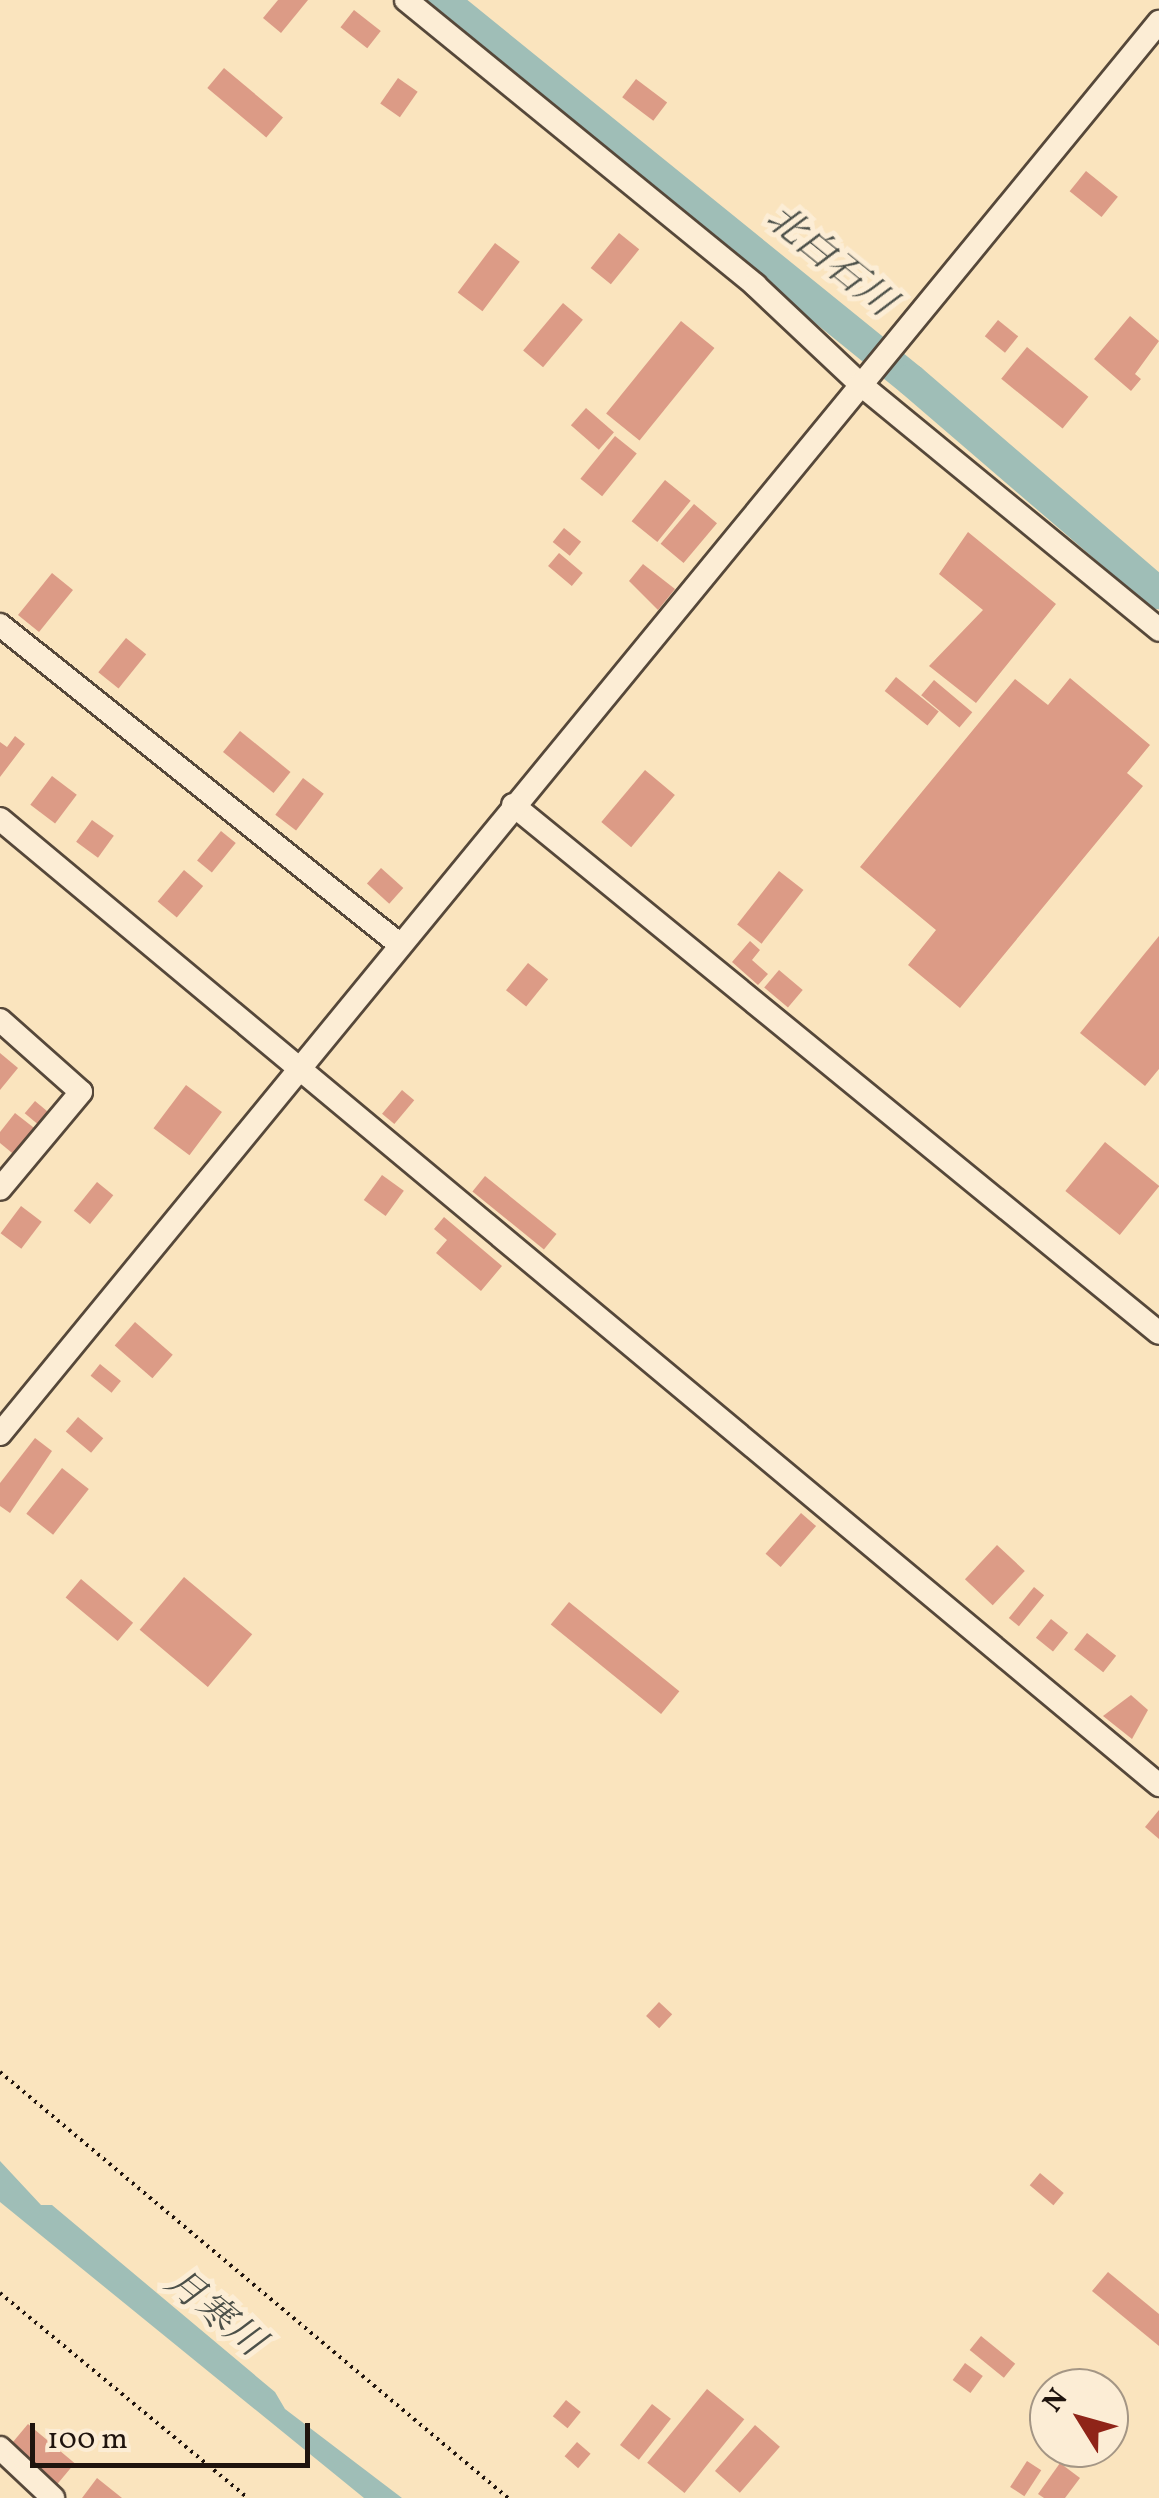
<!DOCTYPE html>
<meta charset="utf-8">
<style>
body{margin:0}
#map{position:relative;width:1159px;height:2498px;overflow:hidden;background:#fae4be;font-family:Vollkorn,"Noto Serif JP",serif}
div>[style]{position:absolute}
.water>*{inset:0;background:#9fbeb7}
.river>*{height:32px;margin:-16px;padding:0 16px;transform-origin:16px;border-radius:16px;background:#9fbeb7}
.building>*{inset:0;background:#dc9b86;transform-origin:0 0}
.path>*{height:4px;margin-top:-2px;transform-origin:0;background:repeating-linear-gradient(90deg,#1f140e 0 2.5px,transparent 0 7.5px)}
.roads{filter:drop-shadow(2px 0 #56483a) drop-shadow(-2px 0 #56483a) drop-shadow(0 2px #56483a) drop-shadow(0 -2px #56483a)}
.minor>*{height:22px;margin:-11px;padding:0 11px;transform-origin:11px;border-radius:11px;background:#fcedd5}
span{translate:-50% -50%;white-space:nowrap;text-align:center;line-height:1.15;-webkit-text-stroke:10px #fcedd5;paint-order:stroke}
.water-label{font-size:38px;color:#4c5049;font-style:italic}
.north{position:absolute;left:1029px;top:2368px;width:100px;height:100px;box-sizing:border-box;background:#fcedd5;border:2px solid #a49685;border-radius:50%;rotate:307deg;font-size:28px;font-weight:700;line-height:40px;text-align:center;color:#1f140e}
.north::after{content:'';display:block;margin:auto;width:35px;height:45px;background:#8f2418;clip-path:polygon(50% 0,100% 100%,50% 72%,0 100%)}
.scale{position:absolute;left:30px;top:2423px;width:280px;height:45px;box-sizing:border-box;border:5px solid #1f140e;border-top:0;padding-left:12px;font-size:30px;line-height:35px;white-space:nowrap;color:#1f140e;-webkit-text-stroke:8px #fcedd5;paint-order:stroke}
</style>
<div id="map">
<div class="water">
<div style="clip-path:polygon(0 2161px,41px 2205px,52px 2205px,275px 2392px,285px 2409px,402px 2498px,364px 2498px,0 2202px)"></div>
</div>
<div class="river">
<div style="left:442px;top:0;width:604px;rotate:39.02deg"></div>
<div style="left:911px;top:380px;width:327px;rotate:40.7deg"></div>
</div>
<div class="building">
<div style="clip-path:polygon(278px 0,308px 0,281px 33px,263px 18px)"></div>
<div style="left:354px;top:10px;width:34px;height:22px;rotate:38deg"></div>
<div style="left:224px;top:68px;width:77px;height:26px;rotate:40deg"></div>
<div style="left:398px;top:78px;width:24px;height:31px;rotate:35deg"></div>
<div style="left:636px;top:79px;width:39px;height:23px;rotate:37deg"></div>
<div style="left:1086px;top:171px;width:41px;height:26px;rotate:39deg"></div>
<div style="left:619px;top:233px;width:26px;height:45px;rotate:39deg"></div>
<div style="left:495px;top:243px;width:31px;height:62px;rotate:37deg"></div>
<div style="left:563px;top:303px;width:26px;height:62px;rotate:40deg"></div>
<div style="clip-path:polygon(1130px 316px,1159px 341px,1135px 374px,1141px 379px,1131px 391px,1094px 359px)"></div>
<div style="left:998px;top:320px;width:26px;height:21px;rotate:39deg"></div>
<div style="left:681px;top:321px;width:43px;height:119px;rotate:39deg"></div>
<div style="left:1027px;top:347px;width:79px;height:41px;rotate:39deg"></div>
<div style="left:586px;top:408px;width:37px;height:23px;rotate:41deg"></div>
<div style="left:615px;top:436px;width:28px;height:55px;rotate:39deg"></div>
<div style="left:665px;top:480px;width:33px;height:53px;rotate:39deg"></div>
<div style="left:694px;top:504px;width:30px;height:52px;rotate:40deg"></div>
<div style="left:564px;top:528px;width:22px;height:18px;rotate:39deg"></div>
<div style="clip-path:polygon(968px 532px,1056px 604px,976px 703px,929px 666px,983px 610px,939px 574px)"></div>
<div style="left:559px;top:553px;width:31px;height:17px;rotate:40deg"></div>
<div style="clip-path:polygon(643px 564px,675px 589px,658px 610px,629px 581px)"></div>
<div style="left:52px;top:573px;width:27px;height:54px;rotate:39deg"></div>
<div style="left:126px;top:638px;width:26px;height:44px;rotate:39deg"></div>
<div style="left:896px;top:677px;width:55px;height:18px;rotate:39deg"></div>
<div style="clip-path:polygon(1070px 678px,1150px 745px,1127px 773px,1143px 786px,960px 1008px,908px 965px,936px 930px,860px 867px,1015px 679px,1048px 705px)"></div>
<div style="left:934px;top:680px;width:50px;height:20px;rotate:40deg"></div>
<div style="left:240px;top:731px;width:65px;height:27px;rotate:39deg"></div>
<div style="clip-path:polygon(15px 736px,25px 744px,0 777px,0 742px,7px 747px)"></div>
<div style="left:645px;top:770px;width:39px;height:68px;rotate:40deg"></div>
<div style="left:52px;top:776px;width:31px;height:36px;rotate:37deg"></div>
<div style="left:303px;top:778px;width:26px;height:46px;rotate:37deg"></div>
<div style="left:92px;top:820px;width:27px;height:27px;rotate:36deg"></div>
<div style="left:221px;top:831px;width:19px;height:38px;rotate:39deg"></div>
<div style="left:381px;top:868px;width:30px;height:21px;rotate:42deg"></div>
<div style="left:184px;top:870px;width:25px;height:41px;rotate:40deg"></div>
<div style="left:779px;top:871px;width:31px;height:68px;rotate:38deg"></div>
<div style="clip-path:polygon(1159px 936px,1159px 1069px,1145px 1086px,1080px 1033px)"></div>
<div style="clip-path:polygon(750px 941px,760px 950px,752px 960px,768px 974px,758px 985px,732px 962px)"></div>
<div style="left:528px;top:963px;width:26px;height:35px;rotate:39deg"></div>
<div style="left:779px;top:970px;width:31px;height:23px;rotate:40deg"></div>
<div style="clip-path:polygon(0 1053px,18px 1068px,0 1090px)"></div>
<div style="left:186px;top:1085px;width:45px;height:54px;rotate:37deg"></div>
<div style="left:402px;top:1090px;width:16px;height:31px;rotate:40deg"></div>
<div style="left:35px;top:1101px;width:23px;height:16px;rotate:40deg"></div>
<div style="clip-path:polygon(15px 1113px,38px 1131px,17px 1157px,0 1143px,0 1132px)"></div>
<div style="left:1105px;top:1142px;width:70px;height:63px;rotate:39deg"></div>
<div style="left:382px;top:1175px;width:27px;height:31px;rotate:36deg"></div>
<div style="left:485px;top:1176px;width:92px;height:20px;rotate:39deg"></div>
<div style="left:97px;top:1182px;width:21px;height:37px;rotate:39deg"></div>
<div style="left:21px;top:1206px;width:26px;height:34px;rotate:37deg"></div>
<div style="clip-path:polygon(444px 1217px,502px 1266px,481px 1291px,436px 1253px,447px 1240px,434px 1229px)"></div>
<div style="left:135px;top:1322px;width:50px;height:31px;rotate:41deg"></div>
<div style="left:100px;top:1364px;width:27px;height:15px;rotate:39deg"></div>
<div style="left:78px;top:1417px;width:33px;height:19px;rotate:40deg"></div>
<div style="clip-path:polygon(35px 1438px,52px 1451px,10px 1513px,0 1506px,0 1483px)"></div>
<div style="left:62px;top:1468px;width:34px;height:58px;rotate:38deg"></div>
<div style="left:801px;top:1513px;width:20px;height:54px;rotate:41deg"></div>
<div style="left:997px;top:1545px;width:38px;height:47px;rotate:43deg"></div>
<div style="left:184px;top:1577px;width:89px;height:69px;rotate:40deg"></div>
<div style="left:81px;top:1579px;width:68px;height:24px;rotate:40deg"></div>
<div style="left:1034px;top:1587px;width:13px;height:40px;rotate:39deg"></div>
<div style="left:569px;top:1602px;width:142px;height:29px;rotate:39deg"></div>
<div style="left:1051px;top:1619px;width:22px;height:24px;rotate:39deg"></div>
<div style="left:1087px;top:1633px;width:37px;height:21px;rotate:38deg"></div>
<div style="clip-path:polygon(1131px 1695px,1148px 1710px,1132px 1739px,1103px 1716px)"></div>
<div style="clip-path:polygon(1159px 1810px,1159px 1839px,1145px 1827px)"></div>
<div style="left:659px;top:2002px;width:18px;height:19px;rotate:43deg"></div>
<div style="left:1040px;top:2173px;width:31px;height:16px;rotate:40deg"></div>
<div style="clip-path:polygon(1108px 2272px,1159px 2314px,1159px 2346px,1092px 2291px)"></div>
<div style="left:981px;top:2336px;width:44px;height:18px;rotate:39deg"></div>
<div style="left:965px;top:2363px;width:22px;height:21px;rotate:36deg"></div>
<div style="left:707px;top:2389px;width:48px;height:95px;rotate:39deg"></div>
<div style="left:566px;top:2400px;width:19px;height:21px;rotate:39deg"></div>
<div style="left:652px;top:2404px;width:24px;height:52px;rotate:38deg"></div>
<div style="left:28px;top:2424px;width:61px;height:28px;rotate:40deg"></div>
<div style="left:755px;top:2425px;width:33px;height:61px;rotate:41deg"></div>
<div style="left:577px;top:2442px;width:18px;height:19px;rotate:41deg"></div>
<div style="left:1027px;top:2461px;width:17px;height:31px;rotate:33deg"></div>
<div style="clip-path:polygon(1060px 2463px,1080px 2478px,1065px 2498px,1044px 2498px,1038px 2494px)"></div>
<div style="clip-path:polygon(97px 2478px,122px 2498px,82px 2498px)"></div>
</div>
<div class="path">
<div style="left:0;top:2072px;width:663px;rotate:39.98deg"></div>
<div style="left:0;top:2293px;width:322px;rotate:39.6deg"></div>
</div>
<div class="roads">
<div class="minor">
<div style="left:406px;top:0;width:451px;rotate:39.2deg"></div>
<div style="left:755px;top:285px;width:144px;rotate:43.3deg"></div>
<div style="left:860px;top:384px;width:387px;rotate:39.4deg"></div>
<div style="left:0;top:625px;width:511px;rotate:38.64deg"></div>
<div style="left:513px;top:805px;width:834px;rotate:39.26deg"></div>
<div style="left:0;top:819px;width:1509px;rotate:39.81deg"></div>
<div style="left:0;top:1020px;width:108px;rotate:41.6deg"></div>
<div style="left:81px;top:1092px;width:126px;rotate:129.9deg"></div>
<div style="left:0;top:1434px;width:1827px;rotate:-50.62deg"></div>
<div style="left:0;top:2448px;width:73px;rotate:43.3deg"></div>
</div>
</div>
<div class="water-label">
<span style="left:829px;top:262px;rotate:39deg">北白石川</span>
<span style="left:213px;top:2314px;rotate:39deg">月寒川</span>
</div>
<div class="north">N</div>
<div class="scale">100 m</div>
</div>
